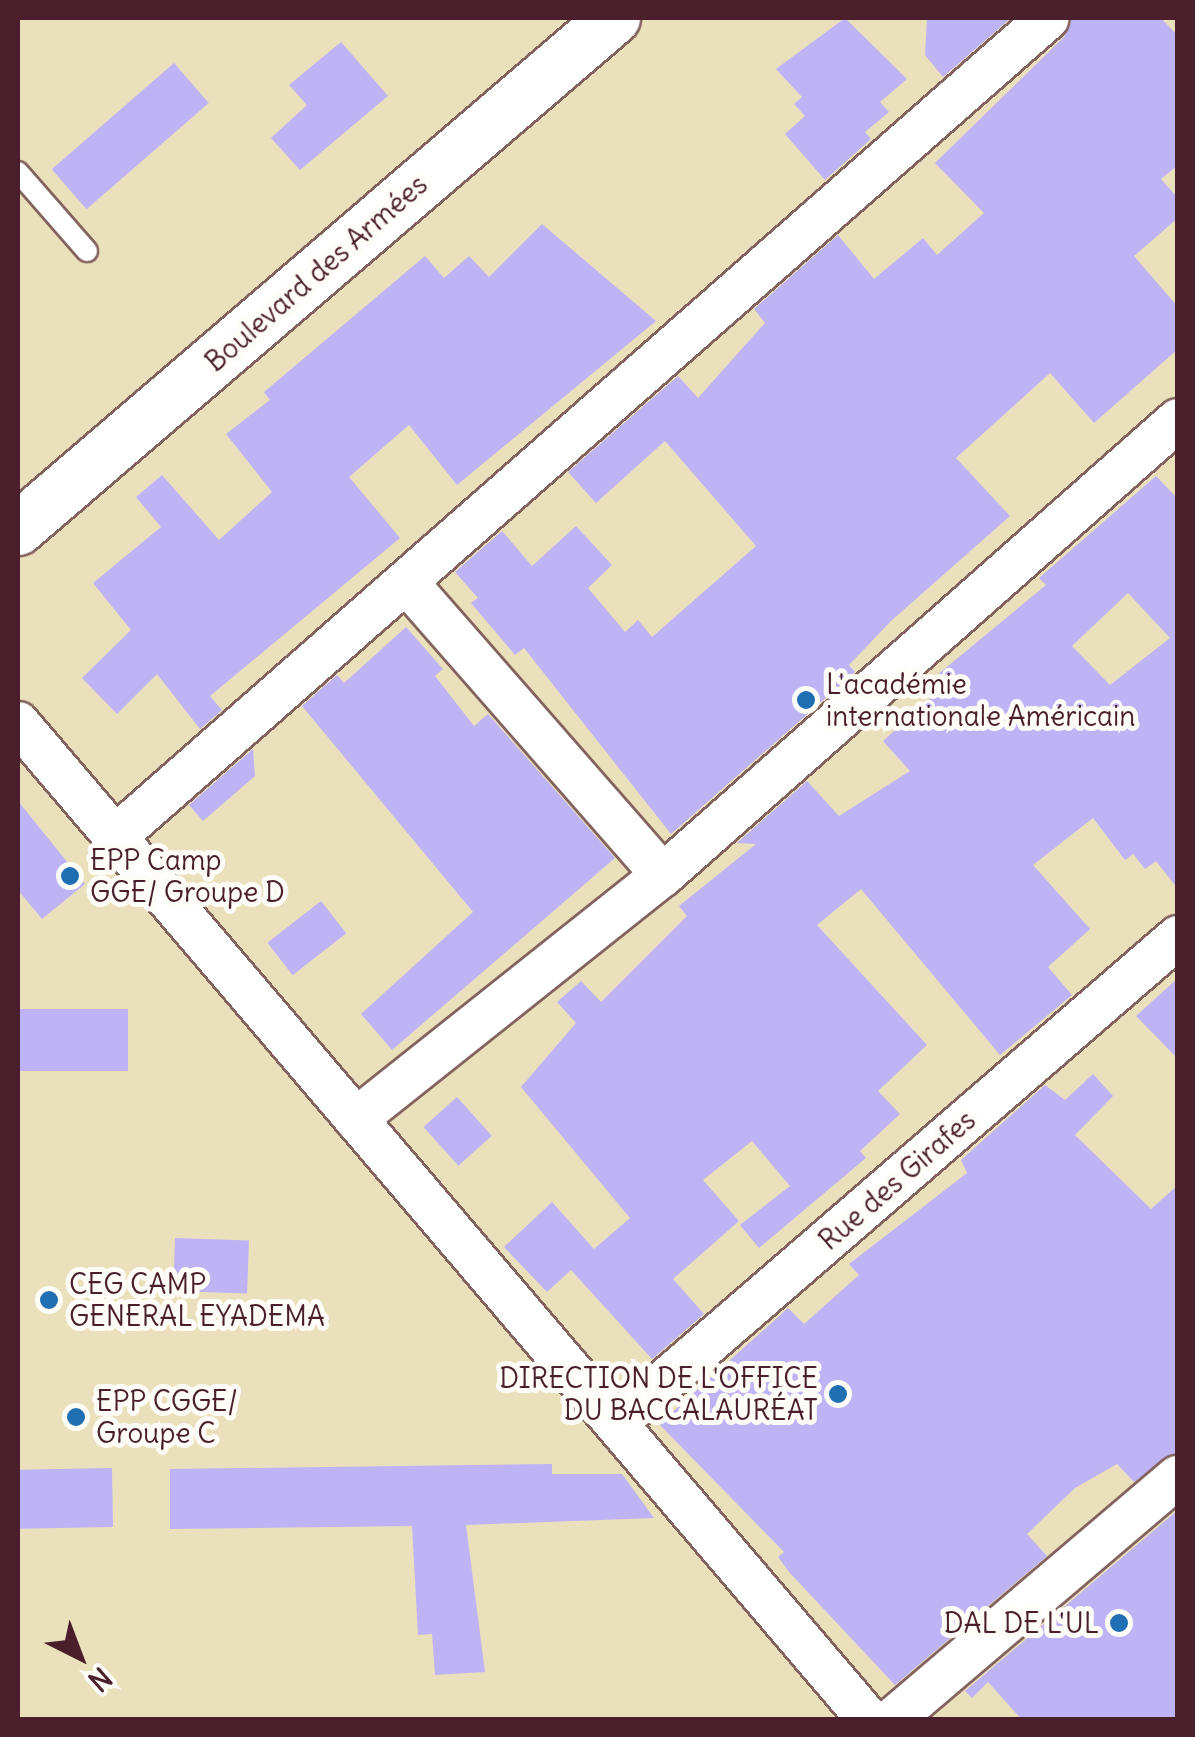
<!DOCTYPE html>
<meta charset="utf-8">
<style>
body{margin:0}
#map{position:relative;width:1195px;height:1737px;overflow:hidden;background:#ebe0bc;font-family:Delius,sans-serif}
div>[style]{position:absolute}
.building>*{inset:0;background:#beb4f5;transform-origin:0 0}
.roads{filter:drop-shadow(2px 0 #82635e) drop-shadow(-2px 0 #82635e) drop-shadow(0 2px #82635e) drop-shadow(0 -2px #82635e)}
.service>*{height:20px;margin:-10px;padding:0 10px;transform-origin:10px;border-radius:10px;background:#fff}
.minor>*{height:42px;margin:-21px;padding:0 21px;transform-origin:21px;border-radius:21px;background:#fff}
.tertiary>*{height:52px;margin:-26px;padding:0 26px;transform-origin:26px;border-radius:26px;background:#fff}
.dots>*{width:28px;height:28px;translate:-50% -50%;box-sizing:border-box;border:5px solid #fdfcf7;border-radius:50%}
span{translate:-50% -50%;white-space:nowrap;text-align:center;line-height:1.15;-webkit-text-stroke:10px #fdfcf7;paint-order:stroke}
.street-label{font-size:28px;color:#4a1f2b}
.poi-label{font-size:28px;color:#4a1f2b}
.left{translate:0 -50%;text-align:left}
.right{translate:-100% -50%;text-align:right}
.frame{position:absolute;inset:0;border:20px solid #4a1f2b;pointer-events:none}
.north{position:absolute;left:30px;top:1607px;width:100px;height:100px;-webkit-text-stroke:8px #fdfcf7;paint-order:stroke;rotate:138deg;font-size:28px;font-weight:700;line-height:40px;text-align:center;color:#4a1f2b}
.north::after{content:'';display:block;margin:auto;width:35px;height:45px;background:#4a1f2b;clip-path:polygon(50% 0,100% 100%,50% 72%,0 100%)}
</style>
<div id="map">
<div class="building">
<div style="clip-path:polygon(845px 18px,907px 79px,880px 102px,889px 112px,865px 132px,871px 139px,825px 180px,785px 134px,805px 116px,794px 104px,802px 97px,776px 69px)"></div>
<div style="clip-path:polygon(927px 18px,1011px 18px,943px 77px,925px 55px)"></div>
<div style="clip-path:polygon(1072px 18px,1161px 18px,1178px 36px,1178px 165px,1161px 179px,1178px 198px,1178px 218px,1134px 256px,1178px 307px,1178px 349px,1094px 423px,1050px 373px,956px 458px,1010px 516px,891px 621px,849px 665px,855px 672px,671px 834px,524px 648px,515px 655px,471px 603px,478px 598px,455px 572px,502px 531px,532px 566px,576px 526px,612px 565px,588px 588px,625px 632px,638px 620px,652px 637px,756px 546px,665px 441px,596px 503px,568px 472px,678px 376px,698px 398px,765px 323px,754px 309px,838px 235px,874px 279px,923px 238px,937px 255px,984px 213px,935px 163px,1064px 37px)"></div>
<div style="clip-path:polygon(341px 42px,388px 96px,300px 170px,271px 138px,307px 105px,289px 85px)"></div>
<div style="left:174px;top:63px;width:53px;height:162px;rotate:49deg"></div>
<div style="clip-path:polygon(542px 224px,656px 321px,457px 485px,409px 425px,349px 477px,400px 538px,210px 696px,222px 710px,200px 729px,157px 674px,117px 714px,82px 678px,131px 630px,93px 583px,161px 527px,136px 497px,162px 475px,219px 540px,272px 492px,226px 434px,270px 400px,264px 392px,425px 256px,444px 278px,469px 256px,489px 277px)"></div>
<div style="clip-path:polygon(evenodd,1156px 476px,1178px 499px,1178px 889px,1156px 861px,1145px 869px,1133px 854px,1125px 860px,1093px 818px,1033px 865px,1090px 929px,1048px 967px,1072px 995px,1000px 1055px,861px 889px,817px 925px,927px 1045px,878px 1091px,900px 1114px,860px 1151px,866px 1158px,759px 1248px,740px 1225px,790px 1186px,752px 1141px,703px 1180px,739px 1221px,673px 1279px,704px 1314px,652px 1359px,571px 1270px,547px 1292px,504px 1247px,552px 1202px,594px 1249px,630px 1218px,521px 1087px,576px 1023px,557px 1002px,581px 981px,601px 1002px,687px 916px,679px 906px,756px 844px,737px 843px,807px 781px,839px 816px,910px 771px,883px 741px,934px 695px,925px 685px,1046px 585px,1039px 578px,1156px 476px,1128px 593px,1170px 638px,1110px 685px,1072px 646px,1128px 593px)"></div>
<div style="clip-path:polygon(406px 627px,443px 669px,435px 676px,474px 726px,488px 714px,615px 858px,392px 1050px,361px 1014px,473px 912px,302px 706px,337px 675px,344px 683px)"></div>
<div style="clip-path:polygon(253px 749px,255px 776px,203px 821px,189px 805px)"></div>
<div style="clip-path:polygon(18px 801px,85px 884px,42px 919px,18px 890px)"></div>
<div style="left:321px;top:901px;width:41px;height:68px;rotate:52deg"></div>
<div style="clip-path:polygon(1178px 978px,1178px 1059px,1136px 1016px)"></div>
<div style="left:18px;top:1009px;width:110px;height:62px"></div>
<div style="clip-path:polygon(1093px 1074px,1113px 1096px,1075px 1135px,1151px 1209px,1178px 1185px,1178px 1453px,1134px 1482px,1117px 1464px,1075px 1488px,1027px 1534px,1047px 1556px,895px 1685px,789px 1572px,778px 1557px,784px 1552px,659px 1424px,788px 1308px,804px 1324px,859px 1275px,849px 1264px,967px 1173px,961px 1160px,1045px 1085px,1065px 1100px)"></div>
<div style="left:457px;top:1097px;width:52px;height:45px;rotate:48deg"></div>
<div style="left:175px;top:1238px;width:74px;height:53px;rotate:2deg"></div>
<div style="clip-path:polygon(552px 1464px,552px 1474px,622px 1474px,654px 1518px,466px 1525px,485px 1672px,435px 1675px,432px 1634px,418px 1635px,412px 1526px,170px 1529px,170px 1469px)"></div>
<div style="left:112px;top:1468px;width:59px;height:94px;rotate:89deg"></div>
<div style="clip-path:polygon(1178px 1510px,1178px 1720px,1022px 1720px,988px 1682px,972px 1698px,965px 1691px)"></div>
</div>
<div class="roads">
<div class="service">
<div style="left:18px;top:172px;width:105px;rotate:48.9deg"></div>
</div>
<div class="minor">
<div style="left:407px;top:583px;width:388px;rotate:48.8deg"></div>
<div style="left:18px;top:723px;width:1311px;rotate:49.52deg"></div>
<div style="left:115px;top:837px;width:1241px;rotate:-41.28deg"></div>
<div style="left:356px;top:1119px;width:392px;rotate:-38.5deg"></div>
<div style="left:663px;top:875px;width:687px;rotate:-41.46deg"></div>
<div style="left:616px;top:1423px;width:743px;rotate:-40.85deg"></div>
<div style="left:892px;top:1720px;width:375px;rotate:-40.4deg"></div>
</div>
<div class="tertiary">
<div style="left:18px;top:529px;width:785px;rotate:-40.61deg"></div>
</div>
</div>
<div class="dots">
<div style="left:806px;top:700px;background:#1f6fb2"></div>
<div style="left:70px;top:876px;background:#1f6fb2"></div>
<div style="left:49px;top:1300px;background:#1f6fb2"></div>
<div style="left:838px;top:1394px;background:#1f6fb2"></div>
<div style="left:76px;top:1417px;background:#1f6fb2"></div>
<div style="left:1119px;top:1623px;background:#1f6fb2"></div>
</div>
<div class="street-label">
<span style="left:316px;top:273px;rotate:-41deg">Boulevard des Armées</span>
<span style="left:897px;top:1180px;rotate:-41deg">Rue des Girafes</span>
</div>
<div class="poi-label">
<span class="left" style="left:826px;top:700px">L'académie<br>internationale Américain</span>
<span class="left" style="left:90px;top:876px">EPP Camp<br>GGE/ Groupe D</span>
<span class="left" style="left:69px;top:1300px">CEG CAMP<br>GENERAL EYADEMA</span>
<span class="right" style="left:818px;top:1394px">DIRECTION DE L'OFFICE<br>DU BACCALAURÉAT</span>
<span class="left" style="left:96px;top:1417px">EPP CGGE/<br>Groupe C</span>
<span class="right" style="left:1099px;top:1623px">DAL DE L'UL</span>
</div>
<div class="frame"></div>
<div class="north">N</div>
</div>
